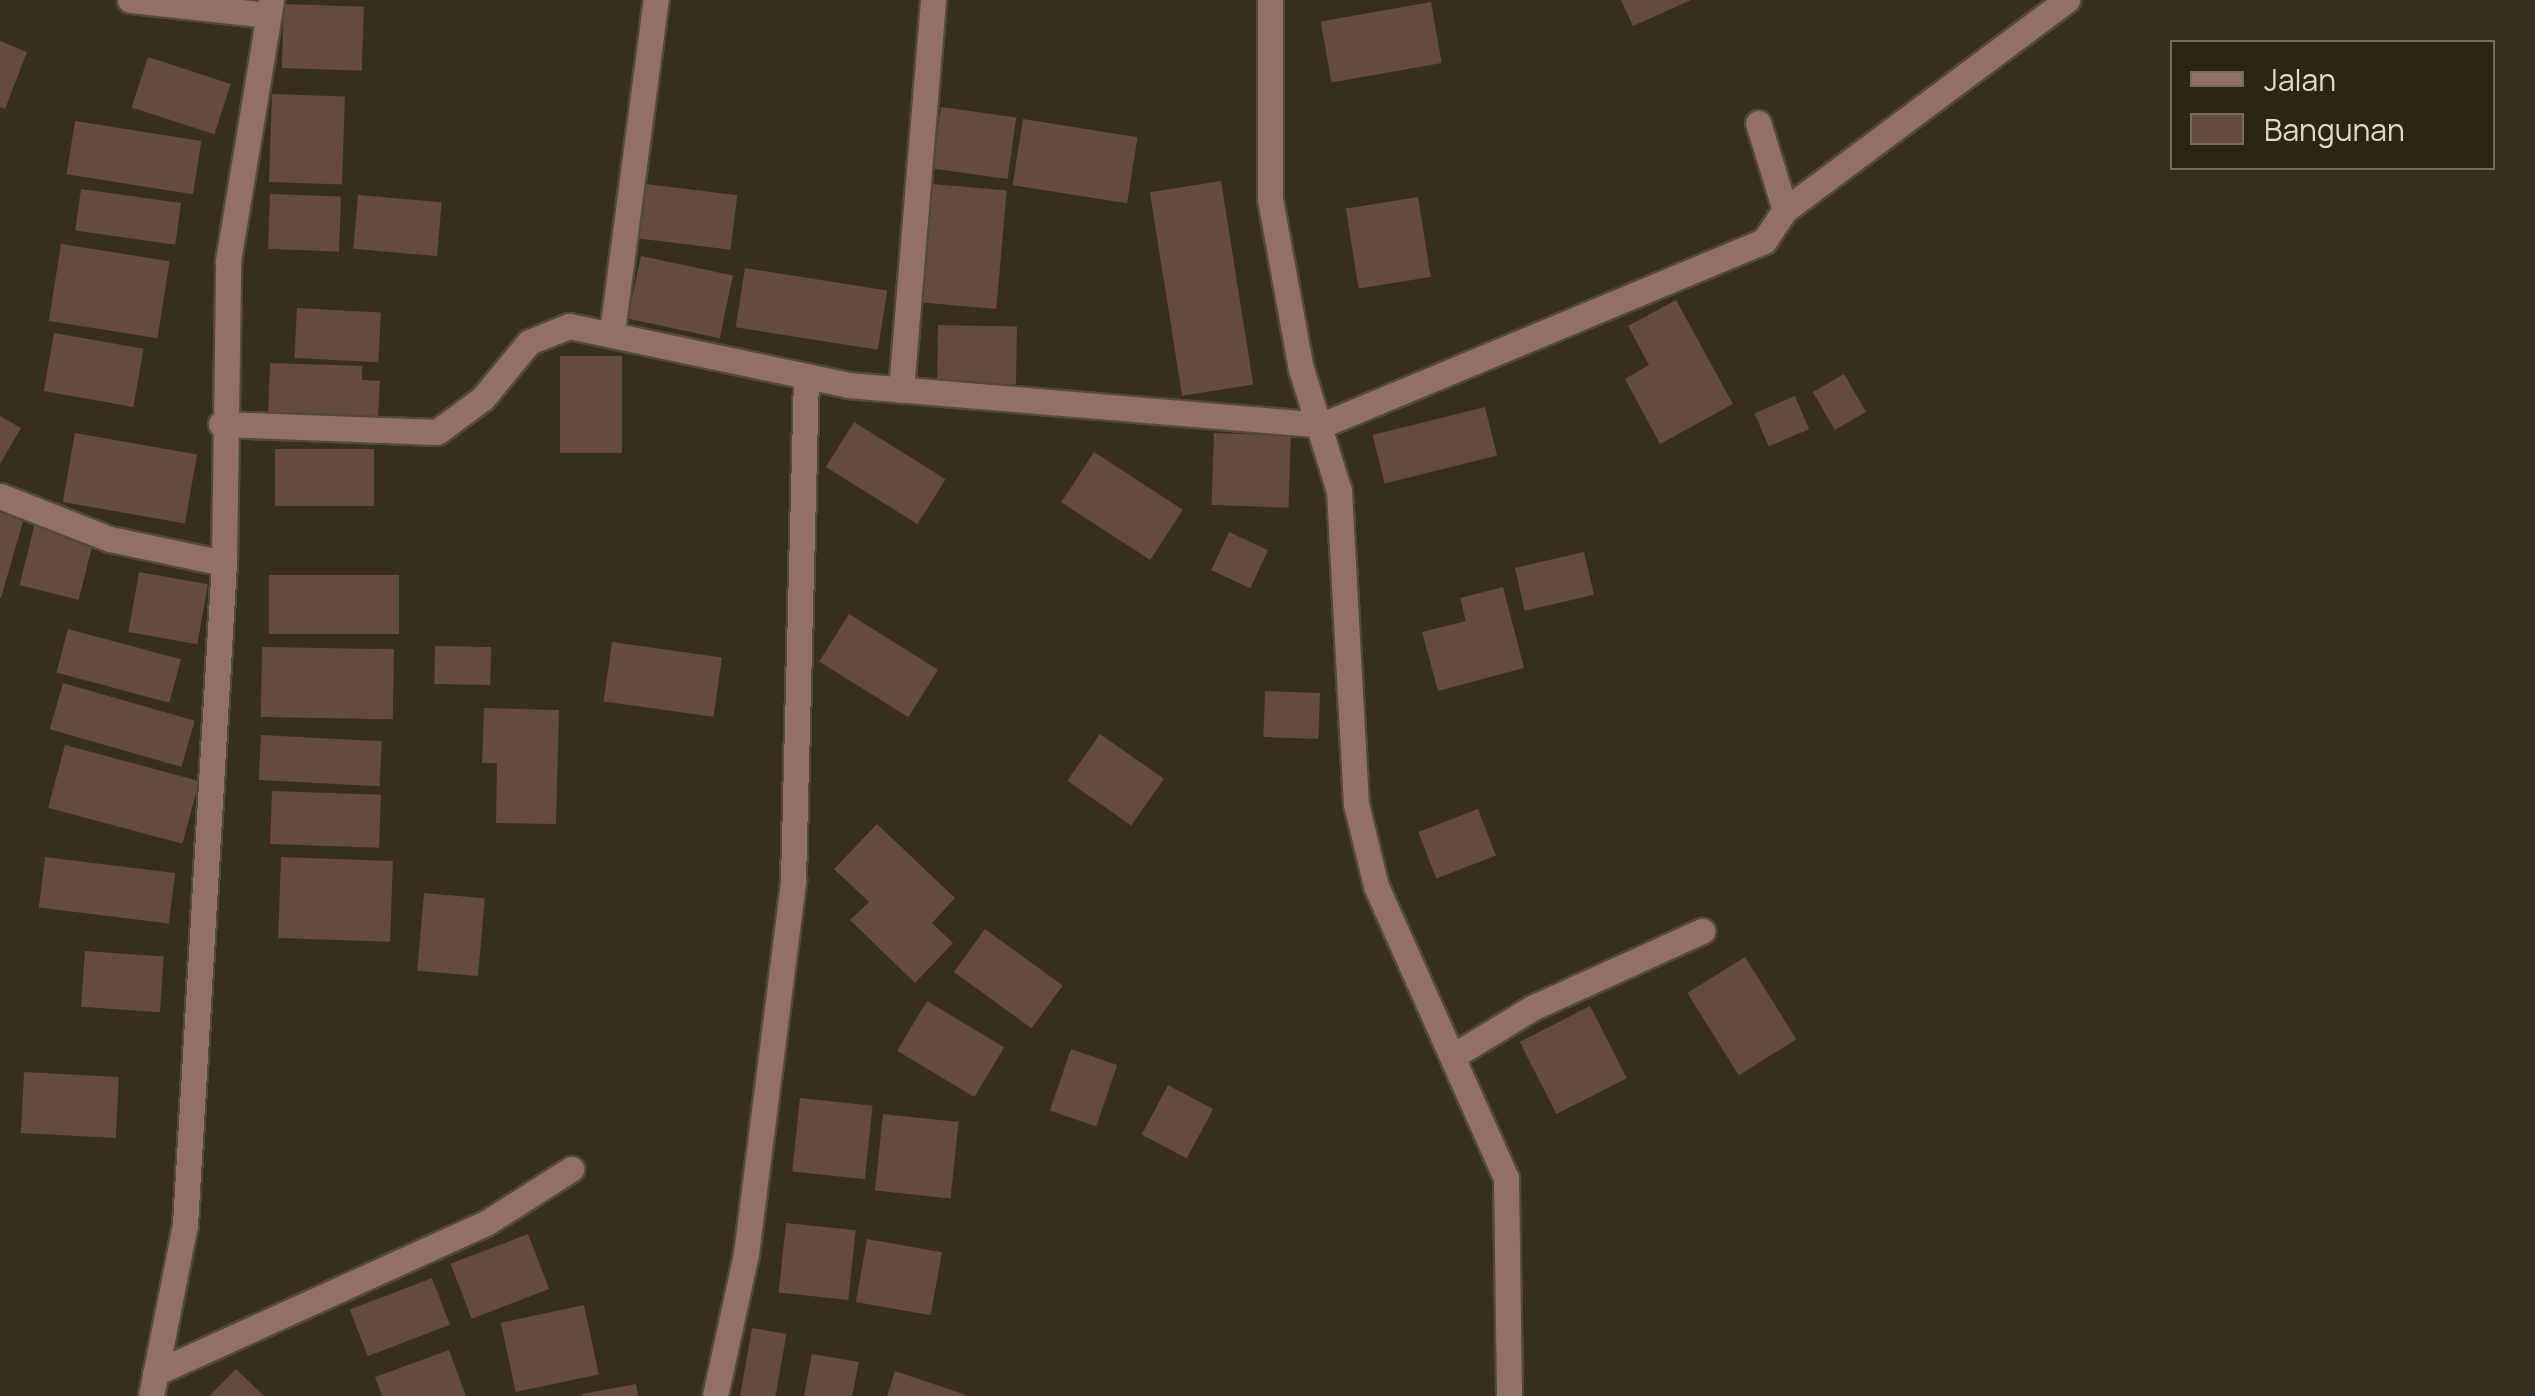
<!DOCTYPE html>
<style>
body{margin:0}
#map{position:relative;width:2535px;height:1396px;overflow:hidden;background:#372f1d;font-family:Manrope,sans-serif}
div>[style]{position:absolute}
.building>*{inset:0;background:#644a3f;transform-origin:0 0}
.roads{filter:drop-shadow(2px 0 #524a39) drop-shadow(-2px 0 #524a39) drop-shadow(0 2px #524a39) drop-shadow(0 -2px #524a39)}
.minor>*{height:25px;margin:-12.5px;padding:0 12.5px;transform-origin:12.5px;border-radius:12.5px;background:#927068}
span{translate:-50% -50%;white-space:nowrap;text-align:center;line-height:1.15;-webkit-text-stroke:9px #2d2513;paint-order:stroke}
.legend{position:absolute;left:2170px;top:40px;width:325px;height:130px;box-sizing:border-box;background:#2d2513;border:2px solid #746d5e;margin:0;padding:12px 18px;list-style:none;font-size:30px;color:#dfdace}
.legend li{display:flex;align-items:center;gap:20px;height:50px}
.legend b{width:50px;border:2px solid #746d5e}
</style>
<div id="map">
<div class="building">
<div style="clip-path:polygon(1621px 0,1691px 0,1633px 26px)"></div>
<div style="left:1431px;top:2px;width:62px;height:112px;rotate:80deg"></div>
<div style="left:284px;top:4px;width:80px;height:64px;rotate:2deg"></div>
<div style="clip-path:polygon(0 41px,27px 52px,5px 109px,0 107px)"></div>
<div style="left:148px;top:57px;width:87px;height:53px;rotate:18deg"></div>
<div style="left:272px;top:94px;width:73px;height:88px;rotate:2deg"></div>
<div style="left:941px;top:107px;width:76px;height:62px;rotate:8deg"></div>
<div style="left:1023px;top:119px;width:116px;height:67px;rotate:9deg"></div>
<div style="left:75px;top:121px;width:128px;height:54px;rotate:9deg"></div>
<div style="left:1221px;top:181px;width:206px;height:72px;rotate:81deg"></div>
<div style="left:638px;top:183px;width:100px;height:55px;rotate:7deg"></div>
<div style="left:932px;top:184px;width:75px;height:119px;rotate:5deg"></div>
<div style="left:81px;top:189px;width:101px;height:42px;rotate:8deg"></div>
<div style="left:270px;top:194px;width:71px;height:55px;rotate:2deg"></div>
<div style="left:358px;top:195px;width:84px;height:54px;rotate:5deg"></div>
<div style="left:1418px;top:197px;width:81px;height:73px;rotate:81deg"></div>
<div style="left:61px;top:244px;width:110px;height:78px;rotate:9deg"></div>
<div style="left:641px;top:256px;width:94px;height:64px;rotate:12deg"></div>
<div style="left:745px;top:268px;width:144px;height:60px;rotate:9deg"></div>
<div style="clip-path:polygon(1676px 300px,1733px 404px,1660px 444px,1625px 379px,1649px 365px,1628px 326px)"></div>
<div style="left:297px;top:308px;width:84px;height:50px;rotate:3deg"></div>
<div style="left:938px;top:325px;width:79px;height:58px;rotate:1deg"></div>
<div style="left:54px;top:333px;width:91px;height:59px;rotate:10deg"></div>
<div style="left:560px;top:356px;width:62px;height:97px"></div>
<div style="clip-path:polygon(270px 363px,362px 366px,362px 380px,380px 381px,378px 420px,268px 418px)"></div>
<div style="left:1844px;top:374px;width:44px;height:36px;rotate:60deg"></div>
<div style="left:1795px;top:396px;width:36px;height:44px;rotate:67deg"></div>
<div style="left:1485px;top:407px;width:50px;height:116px;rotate:76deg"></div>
<div style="clip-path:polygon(0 416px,21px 428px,0 464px)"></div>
<div style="left:854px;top:422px;width:108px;height:53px;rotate:32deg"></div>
<div style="left:75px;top:433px;width:124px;height:70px;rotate:10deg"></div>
<div style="left:1214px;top:433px;width:77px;height:72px;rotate:2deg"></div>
<div style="left:275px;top:449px;width:99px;height:57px"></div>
<div style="left:1094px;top:452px;width:106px;height:60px;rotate:33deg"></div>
<div style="clip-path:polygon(0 511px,24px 518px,1px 598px,0 597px)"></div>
<div style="left:35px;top:523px;width:61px;height:64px;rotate:14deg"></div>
<div style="left:1229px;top:532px;width:43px;height:42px;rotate:25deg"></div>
<div style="left:1584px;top:552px;width:44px;height:71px;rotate:77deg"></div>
<div style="left:139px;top:572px;width:70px;height:61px;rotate:10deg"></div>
<div style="left:269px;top:575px;width:130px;height:59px"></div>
<div style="clip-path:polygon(1503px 587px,1524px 668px,1438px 691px,1422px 632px,1466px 621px,1460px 598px)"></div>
<div style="left:849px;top:614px;width:105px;height:56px;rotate:32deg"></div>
<div style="left:68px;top:629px;width:117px;height:45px;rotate:15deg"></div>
<div style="left:612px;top:642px;width:111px;height:60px;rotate:8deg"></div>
<div style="left:435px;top:646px;width:56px;height:38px;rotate:1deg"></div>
<div style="left:262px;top:647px;width:132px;height:70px;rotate:1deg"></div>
<div style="left:63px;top:683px;width:137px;height:48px;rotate:16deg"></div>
<div style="left:1265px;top:691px;width:55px;height:46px;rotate:2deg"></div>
<div style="clip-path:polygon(484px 708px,559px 710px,556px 824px,496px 823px,497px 763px,482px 763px)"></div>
<div style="left:1100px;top:734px;width:78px;height:57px;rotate:35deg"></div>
<div style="left:261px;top:735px;width:121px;height:45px;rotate:3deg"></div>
<div style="left:65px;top:745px;width:139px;height:65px;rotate:15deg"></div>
<div style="left:272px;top:791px;width:109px;height:53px;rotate:2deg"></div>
<div style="left:1478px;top:809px;width:50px;height:64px;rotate:69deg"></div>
<div style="clip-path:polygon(877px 824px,955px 898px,932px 923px,953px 943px,915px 983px,850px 920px,869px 902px,834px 869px)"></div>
<div style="left:45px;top:857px;width:131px;height:51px;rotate:7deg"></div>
<div style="left:281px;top:857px;width:112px;height:81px;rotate:2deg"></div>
<div style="left:424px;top:893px;width:61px;height:78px;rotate:5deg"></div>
<div style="left:985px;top:929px;width:96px;height:53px;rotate:36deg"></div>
<div style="left:85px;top:951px;width:79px;height:56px;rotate:4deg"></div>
<div style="left:1745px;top:957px;width:97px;height:68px;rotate:58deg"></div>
<div style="left:927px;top:1001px;width:90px;height:58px;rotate:31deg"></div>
<div style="left:1590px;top:1006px;width:81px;height:79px;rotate:63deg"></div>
<div style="left:1071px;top:1049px;width:49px;height:65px;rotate:19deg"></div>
<div style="left:24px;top:1072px;width:95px;height:61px;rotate:3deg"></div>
<div style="left:1168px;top:1085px;width:51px;height:56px;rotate:28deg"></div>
<div style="left:800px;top:1098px;width:73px;height:74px;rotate:6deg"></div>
<div style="left:883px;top:1114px;width:76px;height:77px;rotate:6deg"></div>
<div style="left:786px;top:1223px;width:70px;height:70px;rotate:6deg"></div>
<div style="left:528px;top:1234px;width:59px;height:83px;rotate:69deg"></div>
<div style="left:867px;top:1239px;width:76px;height:64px;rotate:10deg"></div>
<div style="left:432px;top:1278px;width:50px;height:88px;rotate:69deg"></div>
<div style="left:584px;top:1305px;width:71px;height:85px;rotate:78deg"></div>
<div style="left:752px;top:1328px;width:35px;height:69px;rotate:10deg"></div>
<div style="clip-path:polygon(449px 1350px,466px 1396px,382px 1396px,375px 1377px)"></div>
<div style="clip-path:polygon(812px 1354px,859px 1362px,852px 1396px,804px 1396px)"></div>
<div style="clip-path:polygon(236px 1369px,264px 1396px,209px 1396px)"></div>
<div style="clip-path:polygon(895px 1371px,966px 1395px,966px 1396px,887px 1396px)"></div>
<div style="clip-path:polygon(636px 1384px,638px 1396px,582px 1396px,582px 1394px)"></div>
</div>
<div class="roads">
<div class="minor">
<div style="left:130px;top:0;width:138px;rotate:6.2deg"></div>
<div style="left:1270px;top:0;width:199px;rotate:90deg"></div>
<div style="left:1270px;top:199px;width:173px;rotate:79.7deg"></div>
<div style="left:1301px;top:369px;width:128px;rotate:72.7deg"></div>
<div style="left:1339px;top:491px;width:313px;rotate:86.9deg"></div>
<div style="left:1356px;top:804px;width:84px;rotate:76.3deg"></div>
<div style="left:1376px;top:886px;width:320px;rotate:66deg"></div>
<div style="left:1506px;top:1178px;width:218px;rotate:89.2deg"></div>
<div style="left:1785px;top:210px;width:352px;rotate:-36.7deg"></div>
<div style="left:612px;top:332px;width:335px;rotate:-82.5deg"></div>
<div style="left:901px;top:390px;width:391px;rotate:-85.3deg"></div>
<div style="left:221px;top:424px;width:216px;rotate:2.1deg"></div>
<div style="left:437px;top:432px;width:57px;rotate:-36.5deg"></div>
<div style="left:483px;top:398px;width:72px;rotate:-50.6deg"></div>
<div style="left:529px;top:342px;width:43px;rotate:-21.8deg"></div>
<div style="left:569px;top:326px;width:285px;rotate:11.9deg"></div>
<div style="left:848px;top:385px;width:476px;rotate:4.8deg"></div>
<div style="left:1322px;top:425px;width:479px;rotate:-22.6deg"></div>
<div style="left:1764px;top:241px;width:37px;rotate:-56deg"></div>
<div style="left:1785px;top:210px;width:91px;rotate:-107.2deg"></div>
<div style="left:0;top:496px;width:118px;rotate:21.4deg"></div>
<div style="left:110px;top:539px;width:116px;rotate:11.9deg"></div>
<div style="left:1453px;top:1056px;width:92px;rotate:-31.3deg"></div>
<div style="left:1532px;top:1008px;width:187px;rotate:-24.4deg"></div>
<div style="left:155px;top:1373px;width:363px;rotate:-24.4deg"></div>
<div style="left:486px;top:1223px;width:101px;rotate:-32.4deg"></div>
<div style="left:151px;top:1396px;width:174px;rotate:-78.8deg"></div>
<div style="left:185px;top:1225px;width:663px;rotate:-86.63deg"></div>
<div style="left:224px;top:563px;width:302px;rotate:-89.2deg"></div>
<div style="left:228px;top:261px;width:265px;rotate:-80.6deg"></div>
<div style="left:715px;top:1396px;width:145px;rotate:-77.7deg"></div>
<div style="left:746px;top:1254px;width:377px;rotate:-82.8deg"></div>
<div style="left:793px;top:880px;width:502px;rotate:-88.52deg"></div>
</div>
</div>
<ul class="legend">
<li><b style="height:12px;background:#927068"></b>Jalan</li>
<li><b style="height:28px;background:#644a3f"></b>Bangunan</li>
</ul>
</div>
